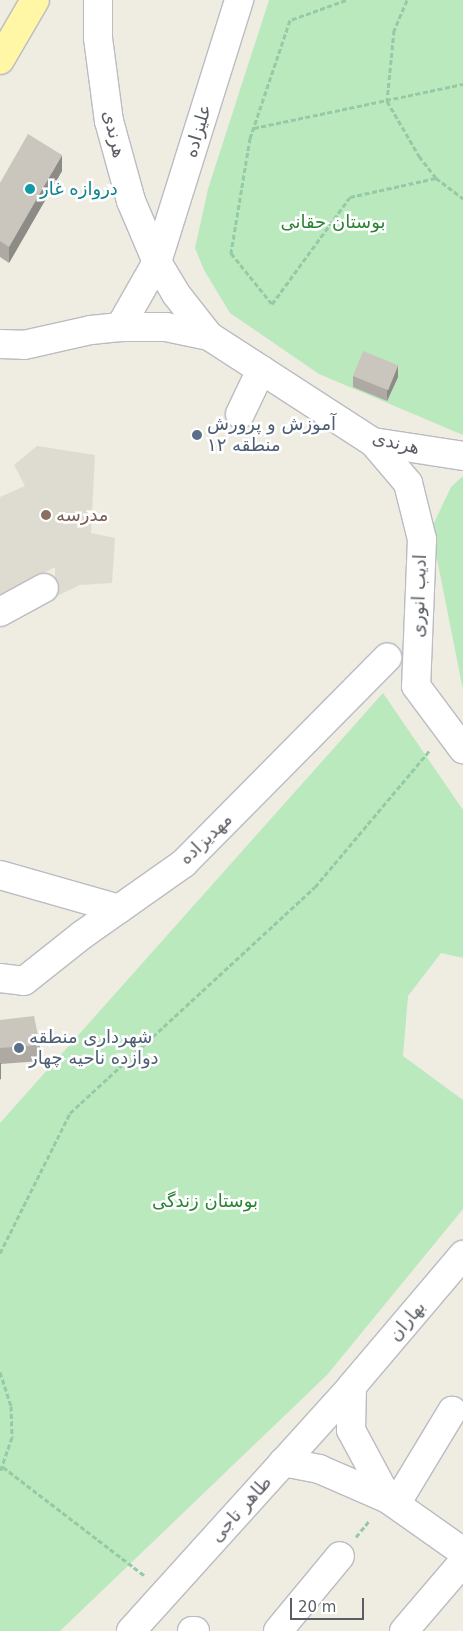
<!DOCTYPE html>
<meta charset="utf-8">
<style>
body{margin:0}
#map{position:relative;width:463px;height:1631px;overflow:hidden;background:#efece1;font-family:"DejaVu Sans",Cairo,sans-serif}
div>[style]{position:absolute}
.education>*{inset:0;background:#dedcd0}
.green>*{inset:0;background:#bbe9be}
.path>*{height:3px;margin-top:-1.5px;transform-origin:0;background:repeating-linear-gradient(90deg,#94caa6 0 5px,transparent 0 7.5px)}
.roads{filter:drop-shadow(1px 0 #babcc2) drop-shadow(-1px 0 #babcc2) drop-shadow(0 1px #babcc2) drop-shadow(0 -1px #babcc2)}
.minor>*{height:28px;margin:-14px;padding:0 14px;transform-origin:14px;border-radius:14px;background:#fff}
.major>*{height:28px;margin:-14px;padding:0 14px;transform-origin:14px;border-radius:14px;background:#fff6a6}
.wall>*{inset:0;background:#aeaaa3}
.shaded-wall>*{inset:0;background:#8d8b85;transform-origin:0 0}
.building>*{inset:0;background:#cac6be;transform-origin:0 0}
.dots>*{width:14px;height:14px;translate:-50% -50%;box-sizing:border-box;border:2px solid #fff;border-radius:50%}
span{translate:-50% -50%;white-space:nowrap;text-align:center;line-height:1.15;-webkit-text-stroke:5px #fff;paint-order:stroke}
.street-label{font-size:18px;color:#5a5e64}
.culture-label{font-size:18px;color:#0d838f}
.left{translate:0 -50%;text-align:left}
.park-label{font-size:18px;color:#2b8234}
.service-label{font-size:18px;color:#4e5e75}
.education-label{font-size:18px;color:#785e54}
.scale{position:absolute;left:290px;top:1598px;width:74px;height:22px;box-sizing:border-box;border:2px solid #5a5e64;border-top:0;padding-left:6px;font-size:15px;line-height:18px;white-space:nowrap;color:#5a5e64;-webkit-text-stroke:4px #fff;paint-order:stroke}
</style>
<div id="map">
<div class="education">
<div style="clip-path:polygon(37px 446px,95px 455px,91px 533px,115px 538px,112px 583px,80px 585px,55px 597px,55px 567px,0 597px,0 497px,25px 486px,14px 465px)"></div>
</div>
<div class="green">
<div style="clip-path:polygon(269px 0,463px 0,463px 435px,319px 374px,230px 313px,204px 270px,195px 248px,208px 189px)"></div>
<div style="clip-path:polygon(463px 476px,463px 690px,431px 529px,451px 487px)"></div>
<div style="clip-path:polygon(383px 693px,463px 810px,463px 958px,441px 953px,408px 996px,403px 1056px,463px 1100px,463px 1209px,327px 1375px,60px 1631px,0 1631px,0 1123px)"></div>
</div>
<div class="path">
<div style="left:346px;top:0;width:59px;rotate:160.3deg"></div>
<div style="left:290px;top:20px;width:125px;rotate:108.7deg"></div>
<div style="left:250px;top:138px;width:117px;rotate:99.4deg"></div>
<div style="left:231px;top:253px;width:65px;rotate:51.2deg"></div>
<div style="left:272px;top:304px;width:132px;rotate:-53.9deg"></div>
<div style="left:350px;top:197px;width:88px;rotate:-12.5deg"></div>
<div style="left:407px;top:0;width:33px;rotate:113deg"></div>
<div style="left:394px;top:30px;width:71px;rotate:95.6deg"></div>
<div style="left:387px;top:101px;width:64px;rotate:59.8deg"></div>
<div style="left:419px;top:156px;width:28px;rotate:52deg"></div>
<div style="left:436px;top:178px;width:34px;rotate:37deg"></div>
<div style="left:254px;top:128px;width:214px;rotate:-11.9deg"></div>
<div style="left:0;top:1253px;width:157px;rotate:-63.4deg"></div>
<div style="left:70px;top:1113px;width:333px;rotate:-42.7deg"></div>
<div style="left:315px;top:887px;width:180px;rotate:-50deg"></div>
<div style="left:0;top:1372px;width:36px;rotate:72deg"></div>
<div style="left:11px;top:1406px;width:31px;rotate:88deg"></div>
<div style="left:12px;top:1437px;width:37px;rotate:109deg"></div>
<div style="left:3px;top:1467px;width:179px;rotate:37.5deg"></div>
<div style="left:356px;top:1537px;width:22px;rotate:-51deg"></div>
</div>
<div class="roads">
<div class="minor">
<div style="left:98px;top:0;width:38px;rotate:90deg"></div>
<div style="left:98px;top:38px;width:84px;rotate:82.5deg"></div>
<div style="left:109px;top:121px;width:83px;rotate:74.6deg"></div>
<div style="left:131px;top:201px;width:66px;rotate:66.9deg"></div>
<div style="left:157px;top:262px;width:37px;rotate:59deg"></div>
<div style="left:176px;top:294px;width:53px;rotate:51.8deg"></div>
<div style="left:209px;top:336px;width:195px;rotate:32.9deg"></div>
<div style="left:373px;top:442px;width:91px;rotate:8.8deg"></div>
<div style="left:120px;top:327px;width:75px;rotate:-60.4deg"></div>
<div style="left:157px;top:262px;width:275px;rotate:-72.6deg"></div>
<div style="left:0;top:344px;width:24px;rotate:2deg"></div>
<div style="left:24px;top:345px;width:69px;rotate:-12.6deg"></div>
<div style="left:91px;top:330px;width:29px;rotate:-6deg"></div>
<div style="left:120px;top:327px;width:46px"></div>
<div style="left:166px;top:327px;width:44px;rotate:11.8deg"></div>
<div style="left:240px;top:414px;width:49px;rotate:-64.5deg"></div>
<div style="left:373px;top:442px;width:54px;rotate:49.5deg"></div>
<div style="left:408px;top:483px;width:58px;rotate:76deg"></div>
<div style="left:422px;top:539px;width:147px;rotate:92.3deg"></div>
<div style="left:416px;top:686px;width:79px;rotate:53.3deg"></div>
<div style="left:0;top:612px;width:50px;rotate:-28.6deg"></div>
<div style="left:0;top:875px;width:124px;rotate:15.9deg"></div>
<div style="left:0;top:978px;width:24px;rotate:7deg"></div>
<div style="left:24px;top:981px;width:74px;rotate:-38.4deg"></div>
<div style="left:82px;top:935px;width:125px;rotate:-35.2deg"></div>
<div style="left:184px;top:863px;width:289px;rotate:-45.3deg"></div>
<div style="left:283px;top:1462px;width:37px;rotate:11deg"></div>
<div style="left:319px;top:1469px;width:75px;rotate:23.5deg"></div>
<div style="left:388px;top:1499px;width:78px;rotate:-118.2deg"></div>
<div style="left:351px;top:1430px;width:44px;rotate:-88.7deg"></div>
<div style="left:388px;top:1499px;width:92px;rotate:35.2deg"></div>
<div style="left:396px;top:1504px;width:109px;rotate:-58.9deg"></div>
<div style="left:131px;top:1631px;width:330px;rotate:-47.9deg"></div>
<div style="left:352px;top:1386px;width:172px;rotate:-49.7deg"></div>
<div style="left:192px;top:1631px;width:3px"></div>
<div style="left:278px;top:1631px;width:97px;rotate:-50.4deg"></div>
<div style="left:404px;top:1631px;width:91px;rotate:-49.5deg"></div>
</div>
<div class="major">
<div style="left:0;top:60px;width:69px;rotate:-59.7deg"></div>
</div>
</div>
<div class="wall">
<div style="clip-path:polygon(62px 171px,9px 263px,0 257px,0 183px)"></div>
<div style="clip-path:polygon(353px 376px,398px 377px,387px 401px,353px 387px)"></div>
<div style="clip-path:polygon(0 1020px,40px 1045px,40px 1061px,1px 1064px,1px 1079px,0 1080px)"></div>
</div>
<div class="shaded-wall">
<div style="clip-path:polygon(62px 155px,62px 171px,9px 263px,9px 247px)"></div>
<div style="clip-path:polygon(398px 365px,398px 377px,387px 401px,387px 390px)"></div>
<div style="left:1px;top:1063px;width:16px;height:1px;rotate:90deg"></div>
</div>
<div class="building">
<div style="clip-path:polygon(28px 134px,62px 155px,9px 247px,0 241px,0 183px)"></div>
<div style="left:363px;top:351px;width:38px;height:27px;rotate:22deg"></div>
<div style="clip-path:polygon(34px 1016px,40px 1045px,0 1048px,0 1020px)"></div>
</div>
<div class="dots">
<div style="left:30px;top:189px;background:#0f9aa8"></div>
<div style="left:197px;top:435px;background:#5c6f8a"></div>
<div style="left:46px;top:515px;background:#8d6e63"></div>
<div style="left:19px;top:1048px;background:#5c6f8a"></div>
</div>
<div class="street-label">
<span style="left:198px;top:131px;rotate:-73deg">علیزاده</span>
<span style="left:114px;top:134px;rotate:77deg">هرندی</span>
<span style="left:396px;top:443px;rotate:13deg">هرندی</span>
<span style="left:419px;top:596px;rotate:-88deg">ادیب انوری</span>
<span style="left:206px;top:839px;rotate:-44deg">مهدیزاده</span>
<span style="left:407px;top:1321px;rotate:-50deg">بهاران</span>
<span style="left:241px;top:1509px;rotate:-48deg">طاهر تاجی</span>
</div>
<div class="culture-label">
<span class="left" style="left:40px;top:189px">دروازه غار</span>
</div>
<div class="park-label">
<span style="left:333px;top:222px">بوستان حقانی</span>
<span style="left:205px;top:1201px">بوستان زندگی</span>
</div>
<div class="service-label">
<span class="left" style="left:207px;top:435px">آموزش و پرورش<br>منطقه ۱۲</span>
<span class="left" style="left:29px;top:1048px">شهرداری منطقه<br>دوازده ناحیه چهار</span>
</div>
<div class="education-label">
<span class="left" style="left:56px;top:515px">مدرسه</span>
</div>
<div class="scale">20 m</div>
</div>
